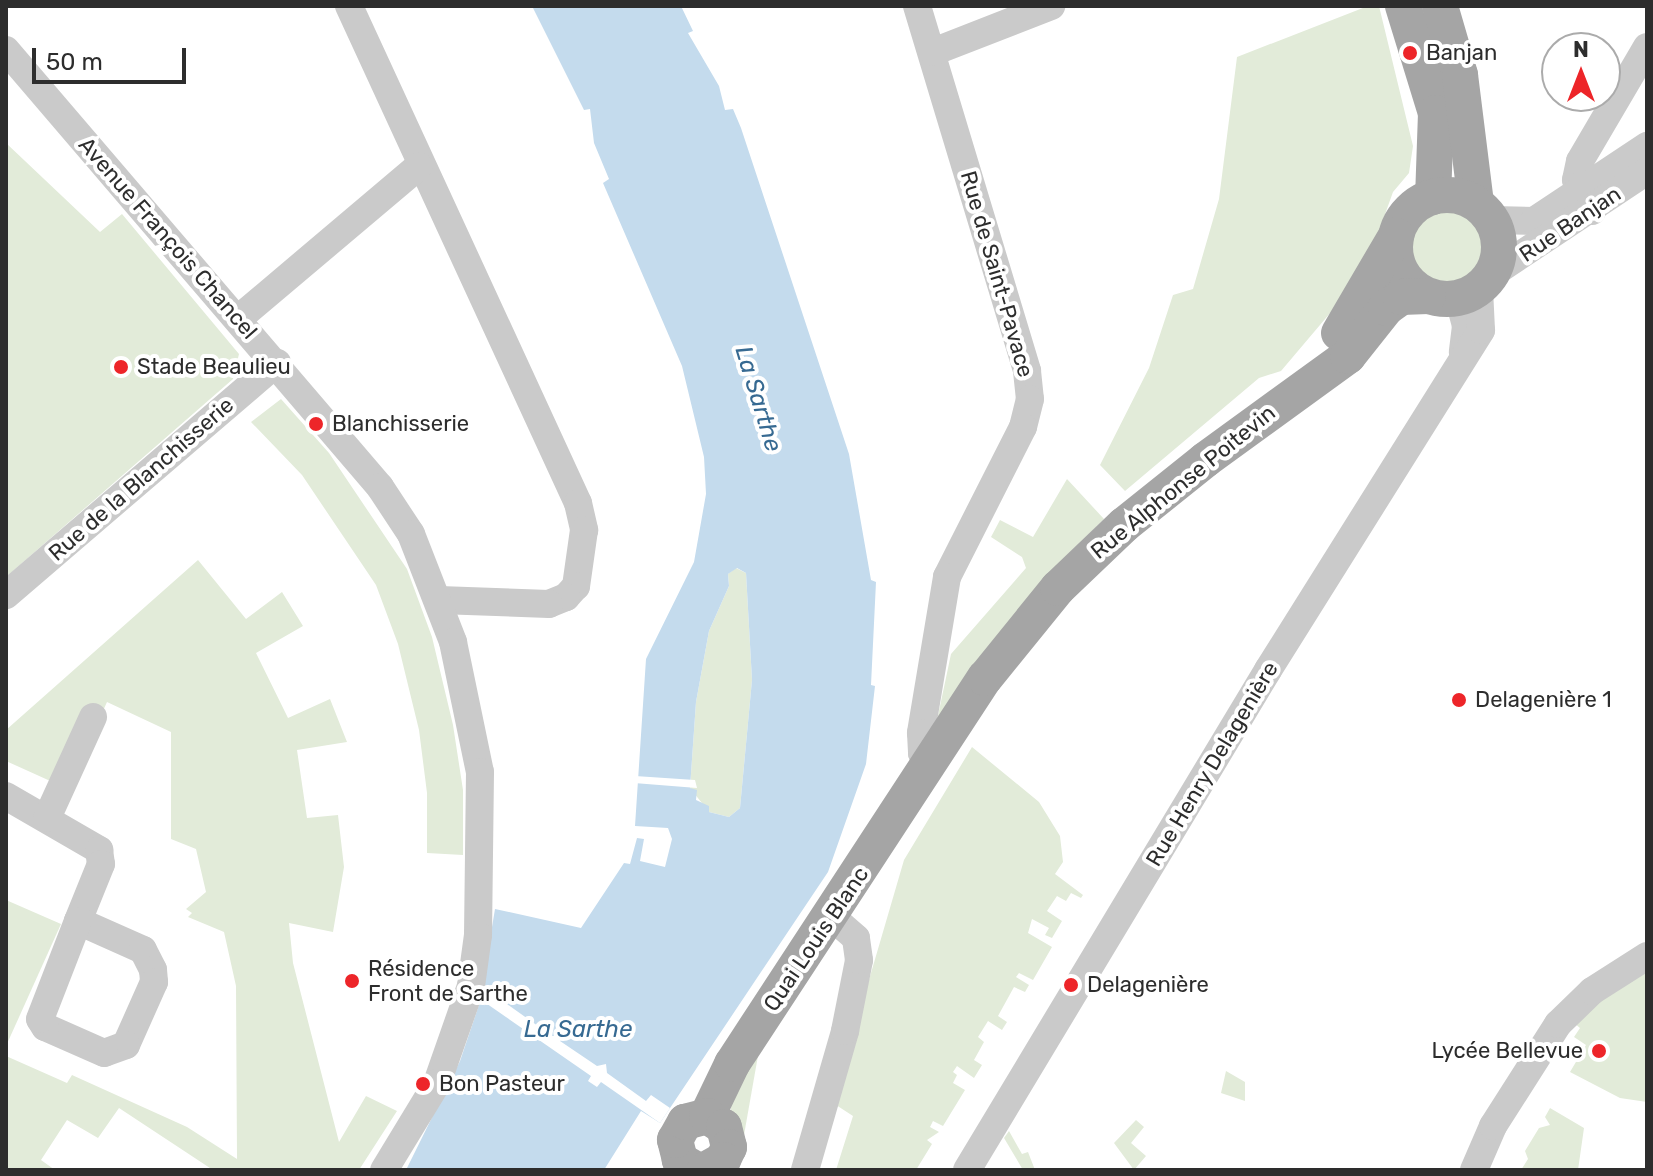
<!DOCTYPE html>
<meta charset="utf-8">
<style>
body{margin:0}
#map{position:relative;width:1653px;height:1176px;overflow:hidden;background:#fff;font-family:Rubik,sans-serif}
div>[style]{position:absolute}
.green>*{inset:0;background:#e2ebd9}
.round{border-radius:50%}
.water>*{inset:0;background:#c4dbed}
.pier>*{inset:0;background:#fff}
.minor>*{height:28px;margin:-14px;padding:0 14px;transform-origin:14px;border-radius:14px;background:#cacaca}
.major>*{height:36px;margin:-18px;padding:0 18px;transform-origin:18px;border-radius:18px;background:#a5a5a5}
.major>.ring{margin:-18px;padding:0;box-sizing:content-box;background:none;border:36px solid #a5a5a5;border-radius:50%}
.dots>*{width:22px;height:22px;translate:-50% -50%;box-sizing:border-box;border:4px solid #fff;border-radius:50%}
span{translate:-50% -50%;white-space:nowrap;text-align:center;line-height:1.15;-webkit-text-stroke:8px #fff;paint-order:stroke}
.poi-label{font-size:22px;color:#2d2d2d}
.left{translate:0 -50%;text-align:left}
.right{translate:-100% -50%;text-align:right}
.street-label{font-size:22px;color:#2d2d2d}
.water-label{font-size:24px;color:#376a92;font-style:italic}
.frame{position:absolute;inset:0;border:8px solid #2d2d2d;pointer-events:none}
.north{position:absolute;left:1541px;top:32px;width:80px;height:80px;box-sizing:border-box;background:#fff;border:2px solid #ababab;border-radius:50%;rotate:0deg;font-size:22px;font-weight:700;line-height:32px;text-align:center;color:#2d2d2d}
.north::after{content:'';display:block;margin:auto;width:28px;height:36px;background:#ed2529;clip-path:polygon(50% 0,100% 100%,50% 72%,0 100%)}
.scale{position:absolute;left:32px;top:48px;width:154px;height:36px;box-sizing:border-box;border:4px solid #2d2d2d;border-top:0;padding-left:10px;font-size:24px;line-height:28px;white-space:nowrap;color:#2d2d2d;-webkit-text-stroke:6px #fff;paint-order:stroke}
</style>
<div id="map">
<div class="green">
<div style="clip-path:polygon(1368px 6px,1379px 6px,1413px 146px,1409px 173px,1393px 192px,1364px 273px,1281px 371px,1259px 378px,1125px 491px,1100px 465px,1149px 368px,1173px 295px,1193px 289px,1219px 199px,1237px 57px)"></div>
<div style="clip-path:polygon(6px 143px,100px 232px,122px 214px,239px 354px,233px 379px,6px 577px)"></div>
<div class="round" style="left:1407px;top:208px;width:80px;height:80px"></div>
<div style="clip-path:polygon(281px 399px,329px 453px,407px 569px,432px 637px,453px 725px,463px 790px,463px 855px,427px 853px,427px 793px,419px 730px,398px 644px,376px 585px,302px 475px,251px 422px)"></div>
<div style="clip-path:polygon(1067px 479px,1104px 519px,1059px 563px,936px 725px,951px 654px,1026px 568px,1022px 557px,991px 537px,1000px 520px,1033px 537px)"></div>
<div style="clip-path:polygon(198px 560px,246px 619px,282px 592px,303px 626px,256px 653px,288px 718px,330px 699px,347px 742px,297px 750px,307px 818px,338px 815px,344px 867px,333px 932px,289px 923px,293px 963px,339px 1142px,366px 1096px,397px 1111px,359px 1170px,213px 1170px,119px 1108px,98px 1138px,67px 1120px,41px 1160px,55px 1170px,6px 1170px,6px 1056px,67px 1083px,72px 1075px,83px 1080px,187px 1127px,237px 1159px,236px 986px,224px 932px,188px 917px,192px 913px,186px 909px,206px 892px,196px 849px,171px 839px,171px 732px,107px 702px,68px 789px,6px 761px,6px 730px)"></div>
<div style="clip-path:polygon(736px 568px,746px 573px,752px 680px,740px 808px,729px 817px,709px 812px,690px 788px,696px 702px,709px 631px,729px 586px,728px 574px)"></div>
<div style="clip-path:polygon(972px 747px,1039px 802px,1060px 836px,1063px 862px,1055px 874px,1083px 895px,1081px 898px,1071px 893px,1066px 901px,1057px 896px,1047px 911px,1062px 921px,1052px 938px,1045px 935px,1049px 928px,1032px 919px,1028px 933px,1052px 947px,1033px 980px,1019px 973px,1016px 977px,1029px 985px,1025px 992px,1014px 987px,998px 1016px,1007px 1022px,1002px 1030px,988px 1021px,978px 1037px,984px 1042px,974px 1060px,982px 1065px,974px 1078px,957px 1066px,953px 1072px,957px 1075px,953px 1083px,965px 1090px,943px 1126px,933px 1121px,930px 1127px,939px 1132px,927px 1140px,932px 1144px,916px 1170px,836px 1170px,853px 1116px,833px 1103px,904px 860px)"></div>
<div style="clip-path:polygon(6px 900px,61px 924px,6px 1046px)"></div>
<div style="clip-path:polygon(1647px 971px,1647px 1102px,1620px 1098px,1570px 1072px,1586px 1045px,1574px 1037px,1580px 1028px,1574px 1023px,1597px 1001px)"></div>
<div style="clip-path:polygon(759px 1050px,741px 1152px,728px 1097px)"></div>
<div style="clip-path:polygon(1226px 1071px,1245px 1082px,1245px 1101px,1221px 1093px)"></div>
<div style="clip-path:polygon(1550px 1108px,1584px 1128px,1578px 1170px,1521px 1170px,1528px 1159px,1525px 1151px,1539px 1128px,1550px 1125px,1545px 1117px)"></div>
<div style="clip-path:polygon(1136px 1120px,1144px 1127px,1131px 1143px,1146px 1156px,1134px 1170px,1114px 1143px)"></div>
<div style="clip-path:polygon(1009px 1131px,1022px 1154px,1028px 1152px,1035px 1170px,1023px 1170px,1004px 1138px)"></div>
</div>
<div class="water">
<div style="clip-path:polygon(evenodd,532px 6px,681px 6px,693px 31px,688px 33px,719px 86px,725px 110px,733px 109px,741px 128px,849px 454px,871px 580px,876px 582px,871px 685px,875px 686px,866px 764px,828px 872px,660px 1123px,641px 1111px,604px 1170px,406px 1170px,460px 1061px,479px 1005px,495px 909px,581px 928px,624px 863px,630px 864px,637px 838px,644px 839px,640px 861px,665px 867px,672px 839px,668px 828px,635px 826px,646px 659px,694px 562px,706px 494px,704px 457px,682px 366px,603px 183px,609px 179px,594px 143px,590px 109px,584px 110px,532px 6px,737px 568px,746px 573px,752px 680px,740px 808px,729px 817px,709px 812px,709px 806px,696px 800px,697px 790px,690px 788px,696px 702px,709px 631px,729px 586px,728px 574px,737px 568px)"></div>
</div>
<div class="pier">
<div style="clip-path:polygon(635px 776px,695px 780px,697px 788px,634px 783px)"></div>
<div style="clip-path:polygon(483px 987px,552px 1036px,560px 1035px,560px 1041px,597px 1066px,606px 1064px,607px 1073px,646px 1101px,651px 1095px,670px 1108px,660px 1123px,601px 1082px,597px 1087px,588px 1081px,591px 1076px,480px 999px)"></div>
</div>
<div class="minor">
<div style="left:349px;top:6px;width:547px;rotate:65.26deg"></div>
<div style="left:578px;top:503px;width:28px;rotate:77deg"></div>
<div style="left:584px;top:530px;width:57px;rotate:98.1deg"></div>
<div style="left:576px;top:586px;width:15px;rotate:132deg"></div>
<div style="left:566px;top:597px;width:18px;rotate:158deg"></div>
<div style="left:549px;top:604px;width:110px;rotate:-177.9deg"></div>
<div style="left:917px;top:6px;width:381px;rotate:73.2deg"></div>
<div style="left:1027px;top:371px;width:28px;rotate:84deg"></div>
<div style="left:1030px;top:399px;width:29px;rotate:104deg"></div>
<div style="left:1023px;top:427px;width:168px;rotate:116.9deg"></div>
<div style="left:947px;top:577px;width:158px;rotate:99.5deg"></div>
<div style="left:921px;top:733px;width:20px;rotate:87deg"></div>
<div style="left:922px;top:753px;width:13px;rotate:58deg"></div>
<div style="left:6px;top:50px;width:575px;rotate:49.44deg"></div>
<div style="left:380px;top:487px;width:56px;rotate:56.6deg"></div>
<div style="left:411px;top:534px;width:116px;rotate:68.7deg"></div>
<div style="left:453px;top:642px;width:133px;rotate:78.3deg"></div>
<div style="left:480px;top:772px;width:163px;rotate:90.7deg"></div>
<div style="left:478px;top:935px;width:51px;rotate:97.8deg"></div>
<div style="left:471px;top:986px;width:103px;rotate:109.3deg"></div>
<div style="left:437px;top:1083px;width:102px;rotate:121.3deg"></div>
<div style="left:933px;top:52px;width:127px;rotate:-21.3deg"></div>
<div style="left:1592px;top:211px;width:35px;rotate:-117deg"></div>
<div style="left:1576px;top:180px;width:19px;rotate:-78deg"></div>
<div style="left:1580px;top:161px;width:132px;rotate:-59.6deg"></div>
<div style="left:1492px;top:220px;width:42px;rotate:1.4deg"></div>
<div style="left:1534px;top:221px;width:136px;rotate:-33.6deg"></div>
<div style="left:1492px;top:274px;width:186px;rotate:-33.6deg"></div>
<div style="left:1451px;top:299px;width:13px;rotate:39deg"></div>
<div style="left:1461px;top:307px;width:20px;rotate:75deg"></div>
<div style="left:1466px;top:326px;width:26px;rotate:97deg"></div>
<div style="left:238px;top:319px;width:237px;rotate:-40.2deg"></div>
<div style="left:6px;top:595px;width:357px;rotate:-40.6deg"></div>
<div style="left:6px;top:796px;width:108px;rotate:30.1deg"></div>
<div style="left:99px;top:850px;width:14px;rotate:82deg"></div>
<div style="left:101px;top:864px;width:61px;rotate:112deg"></div>
<div style="left:47px;top:818px;width:111px;rotate:-65.5deg"></div>
<div style="left:78px;top:921px;width:71px;rotate:24deg"></div>
<div style="left:143px;top:950px;width:22px;rotate:63deg"></div>
<div style="left:153px;top:970px;width:12px;rotate:85deg"></div>
<div style="left:154px;top:982px;width:69px;rotate:114deg"></div>
<div style="left:126px;top:1045px;width:23px;rotate:160deg"></div>
<div style="left:104px;top:1053px;width:64px;rotate:-156.2deg"></div>
<div style="left:45px;top:1027px;width:9px;rotate:-122deg"></div>
<div style="left:40px;top:1019px;width:105px;rotate:-68.8deg"></div>
<div style="left:805px;top:1170px;width:145px;rotate:-73.9deg"></div>
<div style="left:845px;top:1031px;width:72px;rotate:-78.8deg"></div>
<div style="left:859px;top:960px;width:22px;rotate:-98deg"></div>
<div style="left:856px;top:938px;width:33px;rotate:-139deg"></div>
<div style="left:967px;top:1170px;width:584px;rotate:-58.95deg"></div>
<div style="left:1268px;top:670px;width:401px;rotate:-57.9deg"></div>
<div style="left:1481px;top:330px;width:41px;rotate:-92.8deg"></div>
<div style="left:1474px;top:1170px;width:48px;rotate:-66.6deg"></div>
<div style="left:1493px;top:1126px;width:121px;rotate:-57.5deg"></div>
<div style="left:1558px;top:1024px;width:47px;rotate:-44.1deg"></div>
<div style="left:1592px;top:991px;width:65px;rotate:-32.5deg"></div>
</div>
<div class="major">
<div style="left:1403px;top:6px;width:112px;rotate:72.9deg"></div>
<div style="left:1436px;top:113px;width:84px;rotate:92deg"></div>
<div style="left:1440px;top:6px;width:72px;rotate:73.8deg"></div>
<div style="left:1460px;top:75px;width:129px;rotate:82.9deg"></div>
<div class="ring" style="left:1395px;top:195px;width:68px;height:68px"></div>
<div style="left:1339px;top:333px;width:113px;rotate:-59.6deg"></div>
<div style="left:707px;top:1116px;width:58px;rotate:-64.3deg"></div>
<div style="left:732px;top:1064px;width:462px;rotate:-56.8deg"></div>
<div style="left:985px;top:678px;width:116px;rotate:-51deg"></div>
<div style="left:1058px;top:588px;width:91px;rotate:-43.7deg"></div>
<div style="left:1124px;top:525px;width:104px;rotate:-38.7deg"></div>
<div style="left:1205px;top:460px;width:177px;rotate:-36deg"></div>
<div style="left:1348px;top:356px;width:61px;rotate:-51.6deg"></div>
<div style="left:1386px;top:308px;width:19px;rotate:-36deg"></div>
<div style="left:1401px;top:297px;width:27px;rotate:-2deg"></div>
<div style="left:697px;top:1170px;width:20px;rotate:-150deg"></div>
<div style="left:680px;top:1160px;width:21px;rotate:-104deg"></div>
<div style="left:675px;top:1140px;width:21px;rotate:-61deg"></div>
<div style="left:685px;top:1122px;width:23px;rotate:-15deg"></div>
<div style="left:707px;top:1116px;width:20px;rotate:33deg"></div>
<div style="left:724px;top:1127px;width:21px;rotate:76deg"></div>
<div style="left:729px;top:1147px;width:14px;rotate:115deg"></div>
<div style="left:723px;top:1160px;width:21px;rotate:151deg"></div>
</div>
<div class="dots">
<div style="left:1410px;top:53px;background:#ed2529"></div>
<div style="left:121px;top:367px;background:#ed2529"></div>
<div style="left:316px;top:424px;background:#ed2529"></div>
<div style="left:1459px;top:700px;background:#ed2529"></div>
<div style="left:352px;top:981px;background:#ed2529"></div>
<div style="left:1071px;top:985px;background:#ed2529"></div>
<div style="left:1599px;top:1051px;background:#ed2529"></div>
<div style="left:423px;top:1084px;background:#ed2529"></div>
</div>
<div class="poi-label">
<span class="left" style="left:1426px;top:53px">Banjan</span>
<span class="left" style="left:137px;top:367px">Stade Beaulieu</span>
<span class="left" style="left:332px;top:424px">Blanchisserie</span>
<span class="left" style="left:1475px;top:700px">Delagenière 1</span>
<span class="left" style="left:368px;top:981px">Résidence<br>Front de Sarthe</span>
<span class="left" style="left:1087px;top:985px">Delagenière</span>
<span class="right" style="left:1583px;top:1051px">Lycée Bellevue</span>
<span class="left" style="left:439px;top:1084px">Bon Pasteur</span>
</div>
<div class="street-label">
<span style="left:1570px;top:224px;rotate:-34deg">Rue Banjan</span>
<span style="left:168px;top:238px;rotate:49deg">Avenue François Chancel</span>
<span style="left:997px;top:274px;rotate:74deg">Rue de Saint-Pavace</span>
<span style="left:141px;top:479px;rotate:-41deg">Rue de la Blanchisserie</span>
<span style="left:1183px;top:482px;rotate:-39deg">Rue Alphonse Poitevin</span>
<span style="left:1212px;top:764px;rotate:-59deg">Rue Henry Delagenière</span>
<span style="left:816px;top:939px;rotate:-56deg">Quai Louis Blanc</span>
</div>
<div class="water-label">
<span style="left:758px;top:399px;rotate:73deg">La Sarthe</span>
<span style="left:578px;top:1030px">La Sarthe</span>
</div>
<div class="frame"></div>
<div class="north">N</div>
<div class="scale">50 m</div>
</div>
